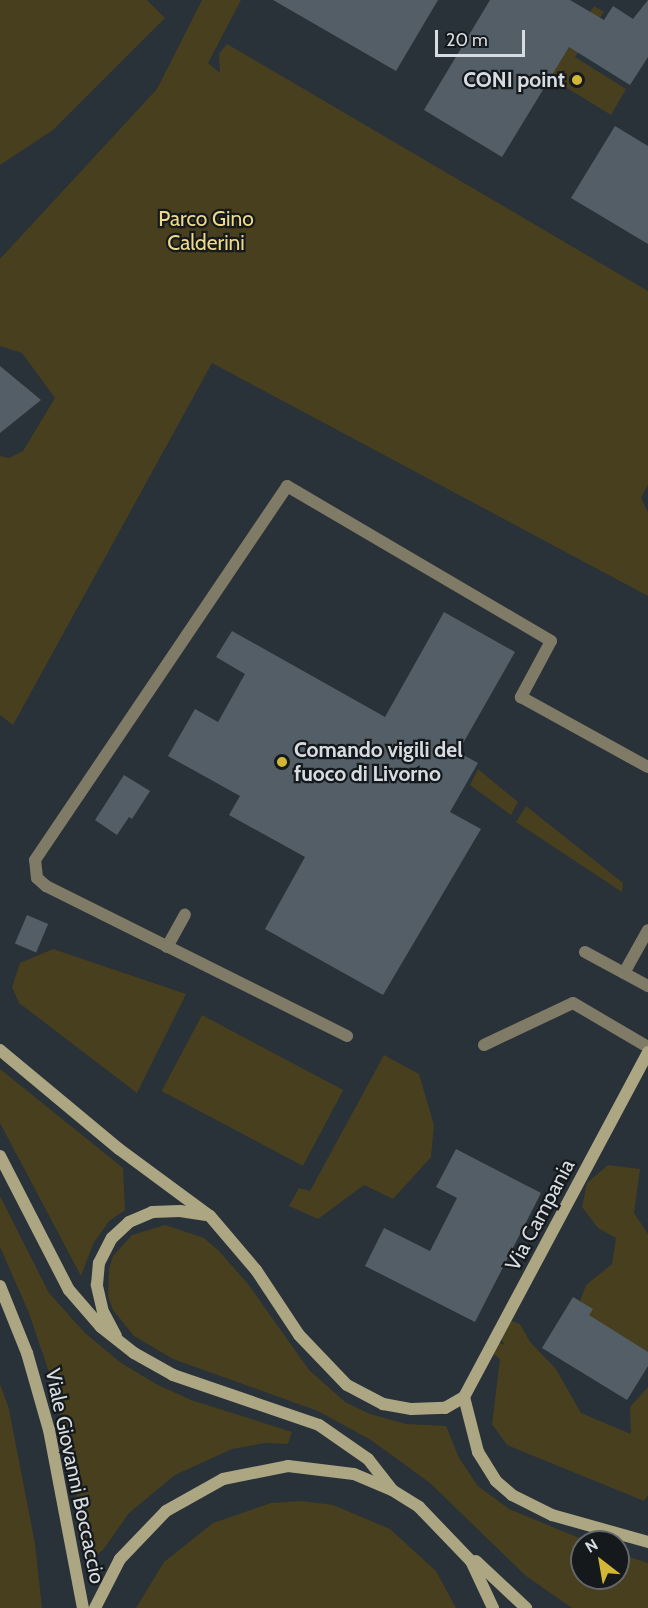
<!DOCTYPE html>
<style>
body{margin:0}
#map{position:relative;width:648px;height:1608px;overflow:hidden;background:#293239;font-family:Cabin,sans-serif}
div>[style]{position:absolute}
.green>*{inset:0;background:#473f1d;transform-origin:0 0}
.building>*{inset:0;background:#545e66;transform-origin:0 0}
.lane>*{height:12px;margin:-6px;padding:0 6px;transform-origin:6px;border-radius:6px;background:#807b66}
.secondary>*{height:12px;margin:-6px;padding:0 6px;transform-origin:6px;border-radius:6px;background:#ada683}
.dots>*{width:16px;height:16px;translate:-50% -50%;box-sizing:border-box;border:3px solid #15191c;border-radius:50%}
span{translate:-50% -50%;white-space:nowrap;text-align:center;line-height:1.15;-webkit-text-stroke:4.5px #15191c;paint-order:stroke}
.poi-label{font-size:21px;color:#d6dce1;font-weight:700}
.right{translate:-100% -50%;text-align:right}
.left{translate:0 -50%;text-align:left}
.park-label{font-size:21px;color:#ecd98a}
.street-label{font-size:21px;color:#d6dce1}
.north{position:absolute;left:570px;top:1530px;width:60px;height:60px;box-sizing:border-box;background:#15191c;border:2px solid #62676b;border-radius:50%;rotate:329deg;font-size:16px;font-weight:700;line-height:24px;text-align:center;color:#d6dce1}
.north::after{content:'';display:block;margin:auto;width:21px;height:27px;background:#d2b736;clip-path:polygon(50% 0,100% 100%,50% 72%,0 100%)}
.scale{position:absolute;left:435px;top:30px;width:90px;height:27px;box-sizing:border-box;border:3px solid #d6dce1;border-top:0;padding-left:8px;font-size:18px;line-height:21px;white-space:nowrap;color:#d6dce1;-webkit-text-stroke:4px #15191c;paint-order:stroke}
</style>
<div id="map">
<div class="green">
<div style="clip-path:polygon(0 0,147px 0,165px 18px,53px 130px,0 165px)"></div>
<div style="clip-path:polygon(202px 0,241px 0,208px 63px,220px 73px,219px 54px,227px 44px,648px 291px,648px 485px,641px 498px,648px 512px,648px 596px,212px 363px,13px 725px,0 715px,0 456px,9px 458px,23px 451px,55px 398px,22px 353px,0 346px,0 259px,157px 89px)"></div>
<div style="clip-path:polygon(594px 6px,604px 12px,575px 57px,626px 89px,611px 115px,549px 77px)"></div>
<div style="clip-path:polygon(478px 769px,518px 802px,511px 815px,470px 785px)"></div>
<div style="clip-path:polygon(526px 806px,623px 883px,622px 892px,516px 822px)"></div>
<div style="clip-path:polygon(53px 949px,186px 994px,137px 1093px,19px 1003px,12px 987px,20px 963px)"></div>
<div style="left:202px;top:1015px;width:160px;height:86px;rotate:28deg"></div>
<div style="clip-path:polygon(384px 1055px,419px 1074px,434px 1125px,431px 1157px,393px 1199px,364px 1185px,318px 1219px,289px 1206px,299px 1188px,310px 1191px)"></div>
<div style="clip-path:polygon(0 1069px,123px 1168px,125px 1210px,109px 1221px,93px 1244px,81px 1276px,0 1123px)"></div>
<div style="clip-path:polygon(608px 1165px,640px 1169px,634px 1213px,648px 1234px,648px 1355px,577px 1309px,586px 1285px,612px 1264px,616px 1238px,598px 1228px,582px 1207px,587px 1183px)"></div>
<div style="clip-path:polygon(0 1196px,49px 1293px,85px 1333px,121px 1363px,158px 1385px,191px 1400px,292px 1432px,288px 1444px,265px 1443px,232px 1449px,175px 1475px,129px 1513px,103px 1550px,90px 1560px,53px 1384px,29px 1313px,0 1247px)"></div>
<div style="clip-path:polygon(165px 1225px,204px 1238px,219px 1251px,248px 1284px,309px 1370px,345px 1402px,370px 1414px,406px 1424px,446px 1426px,459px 1458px,478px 1486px,509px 1509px,589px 1542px,582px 1542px,582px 1578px,618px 1578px,618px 1553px,648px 1563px,648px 1608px,572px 1608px,526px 1576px,430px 1483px,371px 1440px,318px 1411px,173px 1359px,134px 1336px,113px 1310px,108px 1296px,109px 1269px,113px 1256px,132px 1235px)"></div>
<div style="clip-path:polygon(503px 1318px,520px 1324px,530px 1342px,556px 1369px,581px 1413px,631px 1434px,630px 1407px,648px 1387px,648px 1495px,644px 1501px,507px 1445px,492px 1424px,500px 1359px,492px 1353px,496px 1342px,505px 1345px,500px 1337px)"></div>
<div style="clip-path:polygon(0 1384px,9px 1409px,35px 1544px,42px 1608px,0 1608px)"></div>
<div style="clip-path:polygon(302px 1501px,333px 1505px,390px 1529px,436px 1571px,456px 1608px,136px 1608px,164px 1562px,213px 1523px,271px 1503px)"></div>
</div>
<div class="building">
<div style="clip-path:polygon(273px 0,438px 0,396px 71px)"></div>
<div style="clip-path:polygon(490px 0,570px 0,604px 20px,613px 6px,633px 19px,648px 0,648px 57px,630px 85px,569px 47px,502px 157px,424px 110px)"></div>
<div style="clip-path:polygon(615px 126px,648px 146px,648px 244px,571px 198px)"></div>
<div style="clip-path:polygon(0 366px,41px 400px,0 433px)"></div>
<div style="clip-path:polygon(444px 612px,515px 652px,458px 752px,478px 763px,450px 812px,481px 829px,383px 995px,265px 929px,305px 857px,229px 815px,240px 796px,168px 756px,195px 709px,218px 722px,245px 674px,216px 657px,232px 631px,385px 717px)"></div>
<div style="clip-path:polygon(124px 775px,150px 791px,132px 819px,129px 817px,117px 835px,95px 820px)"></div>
<div style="left:27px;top:915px;width:23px;height:31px;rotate:23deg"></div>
<div style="clip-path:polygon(456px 1149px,541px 1193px,475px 1322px,365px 1266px,384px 1228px,430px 1251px,457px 1198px,436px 1187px)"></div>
<div style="clip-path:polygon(573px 1297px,593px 1309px,589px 1315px,648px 1352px,648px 1366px,627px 1400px,542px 1348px)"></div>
</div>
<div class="lane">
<div style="left:167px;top:947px;width:37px;rotate:-61deg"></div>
<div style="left:585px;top:952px;width:72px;rotate:28.4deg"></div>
<div style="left:624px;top:973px;width:49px;rotate:-60.8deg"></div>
<div style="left:347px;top:1036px;width:336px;rotate:-153.5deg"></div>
<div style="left:46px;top:886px;width:12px;rotate:-138deg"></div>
<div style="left:37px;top:878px;width:18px;rotate:-96deg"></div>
<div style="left:35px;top:860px;width:451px;rotate:-56deg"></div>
<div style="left:287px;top:486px;width:306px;rotate:30.4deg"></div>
<div style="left:551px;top:641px;width:64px;rotate:118.2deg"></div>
<div style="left:521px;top:697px;width:145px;rotate:28.9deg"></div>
<div style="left:484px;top:1045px;width:98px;rotate:-25.3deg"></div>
<div style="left:573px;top:1003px;width:87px;rotate:30.4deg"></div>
</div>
<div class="secondary">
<div style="left:0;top:1050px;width:155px;rotate:39.8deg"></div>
<div style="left:119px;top:1149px;width:113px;rotate:36.4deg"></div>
<div style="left:210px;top:1216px;width:71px;rotate:49.6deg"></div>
<div style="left:256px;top:1270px;width:78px;rotate:56.5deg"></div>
<div style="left:299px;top:1335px;width:69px;rotate:46.2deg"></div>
<div style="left:347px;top:1385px;width:41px;rotate:27.8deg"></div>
<div style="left:383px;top:1404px;width:29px;rotate:10deg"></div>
<div style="left:412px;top:1409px;width:33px;rotate:-2deg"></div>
<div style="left:445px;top:1408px;width:22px;rotate:-30deg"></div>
<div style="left:0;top:1156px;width:151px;rotate:62.8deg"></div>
<div style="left:69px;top:1290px;width:49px;rotate:49.1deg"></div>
<div style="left:101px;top:1327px;width:42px;rotate:38.2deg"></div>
<div style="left:134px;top:1353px;width:45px;rotate:29.4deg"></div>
<div style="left:173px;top:1375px;width:154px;rotate:18.9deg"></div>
<div style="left:319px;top:1425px;width:60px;rotate:34.8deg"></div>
<div style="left:368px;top:1459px;width:39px;rotate:52deg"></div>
<div style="left:0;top:1286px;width:72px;rotate:68.1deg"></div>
<div style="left:27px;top:1353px;width:80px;rotate:74.1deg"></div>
<div style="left:49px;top:1430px;width:181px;rotate:79.2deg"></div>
<div style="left:116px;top:1336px;width:27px;rotate:-118deg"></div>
<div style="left:103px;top:1312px;width:28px;rotate:-103deg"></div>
<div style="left:97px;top:1285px;width:22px;rotate:-85deg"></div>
<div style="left:99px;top:1263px;width:28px;rotate:-63deg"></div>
<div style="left:112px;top:1238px;width:23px;rotate:-43deg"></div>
<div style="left:129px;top:1222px;width:25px;rotate:-23deg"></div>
<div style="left:152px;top:1212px;width:28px;rotate:-2deg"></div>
<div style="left:180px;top:1211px;width:25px;rotate:9deg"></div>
<div style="left:464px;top:1397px;width:391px;rotate:-61.9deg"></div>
<div style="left:464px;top:1397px;width:57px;rotate:75.7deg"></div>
<div style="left:478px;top:1452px;width:34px;rotate:58deg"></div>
<div style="left:496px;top:1481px;width:21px;rotate:41deg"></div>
<div style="left:512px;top:1495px;width:45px;rotate:26.6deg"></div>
<div style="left:552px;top:1515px;width:100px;rotate:15.7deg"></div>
<div style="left:476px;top:1561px;width:69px;rotate:43.2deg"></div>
<div style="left:95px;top:1608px;width:55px;rotate:-63deg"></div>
<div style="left:120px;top:1559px;width:66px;rotate:-46.2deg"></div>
<div style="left:166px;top:1511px;width:65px;rotate:-29.3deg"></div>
<div style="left:223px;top:1479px;width:66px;rotate:-11.3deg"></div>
<div style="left:288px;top:1466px;width:66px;rotate:6.9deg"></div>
<div style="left:354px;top:1474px;width:41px;rotate:22.8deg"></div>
<div style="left:392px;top:1490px;width:32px;rotate:32deg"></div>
<div style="left:419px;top:1507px;width:75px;rotate:46.1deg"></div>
<div style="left:471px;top:1561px;width:52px;rotate:64.9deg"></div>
</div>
<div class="dots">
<div style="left:577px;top:80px;background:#d2b736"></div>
<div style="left:282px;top:762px;background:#d2b736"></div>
</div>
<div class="poi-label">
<span class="right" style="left:565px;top:80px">CONI point</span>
<span class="left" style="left:294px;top:762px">Comando vigili del<br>fuoco di Livorno</span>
</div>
<div class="park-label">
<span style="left:206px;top:231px">Parco Gino<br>Calderini</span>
</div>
<div class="street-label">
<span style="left:540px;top:1215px;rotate:-62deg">Via Campania</span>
<span style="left:75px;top:1476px;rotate:78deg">Viale Giovanni Boccaccio</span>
</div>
<div class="north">N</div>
<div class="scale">20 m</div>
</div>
